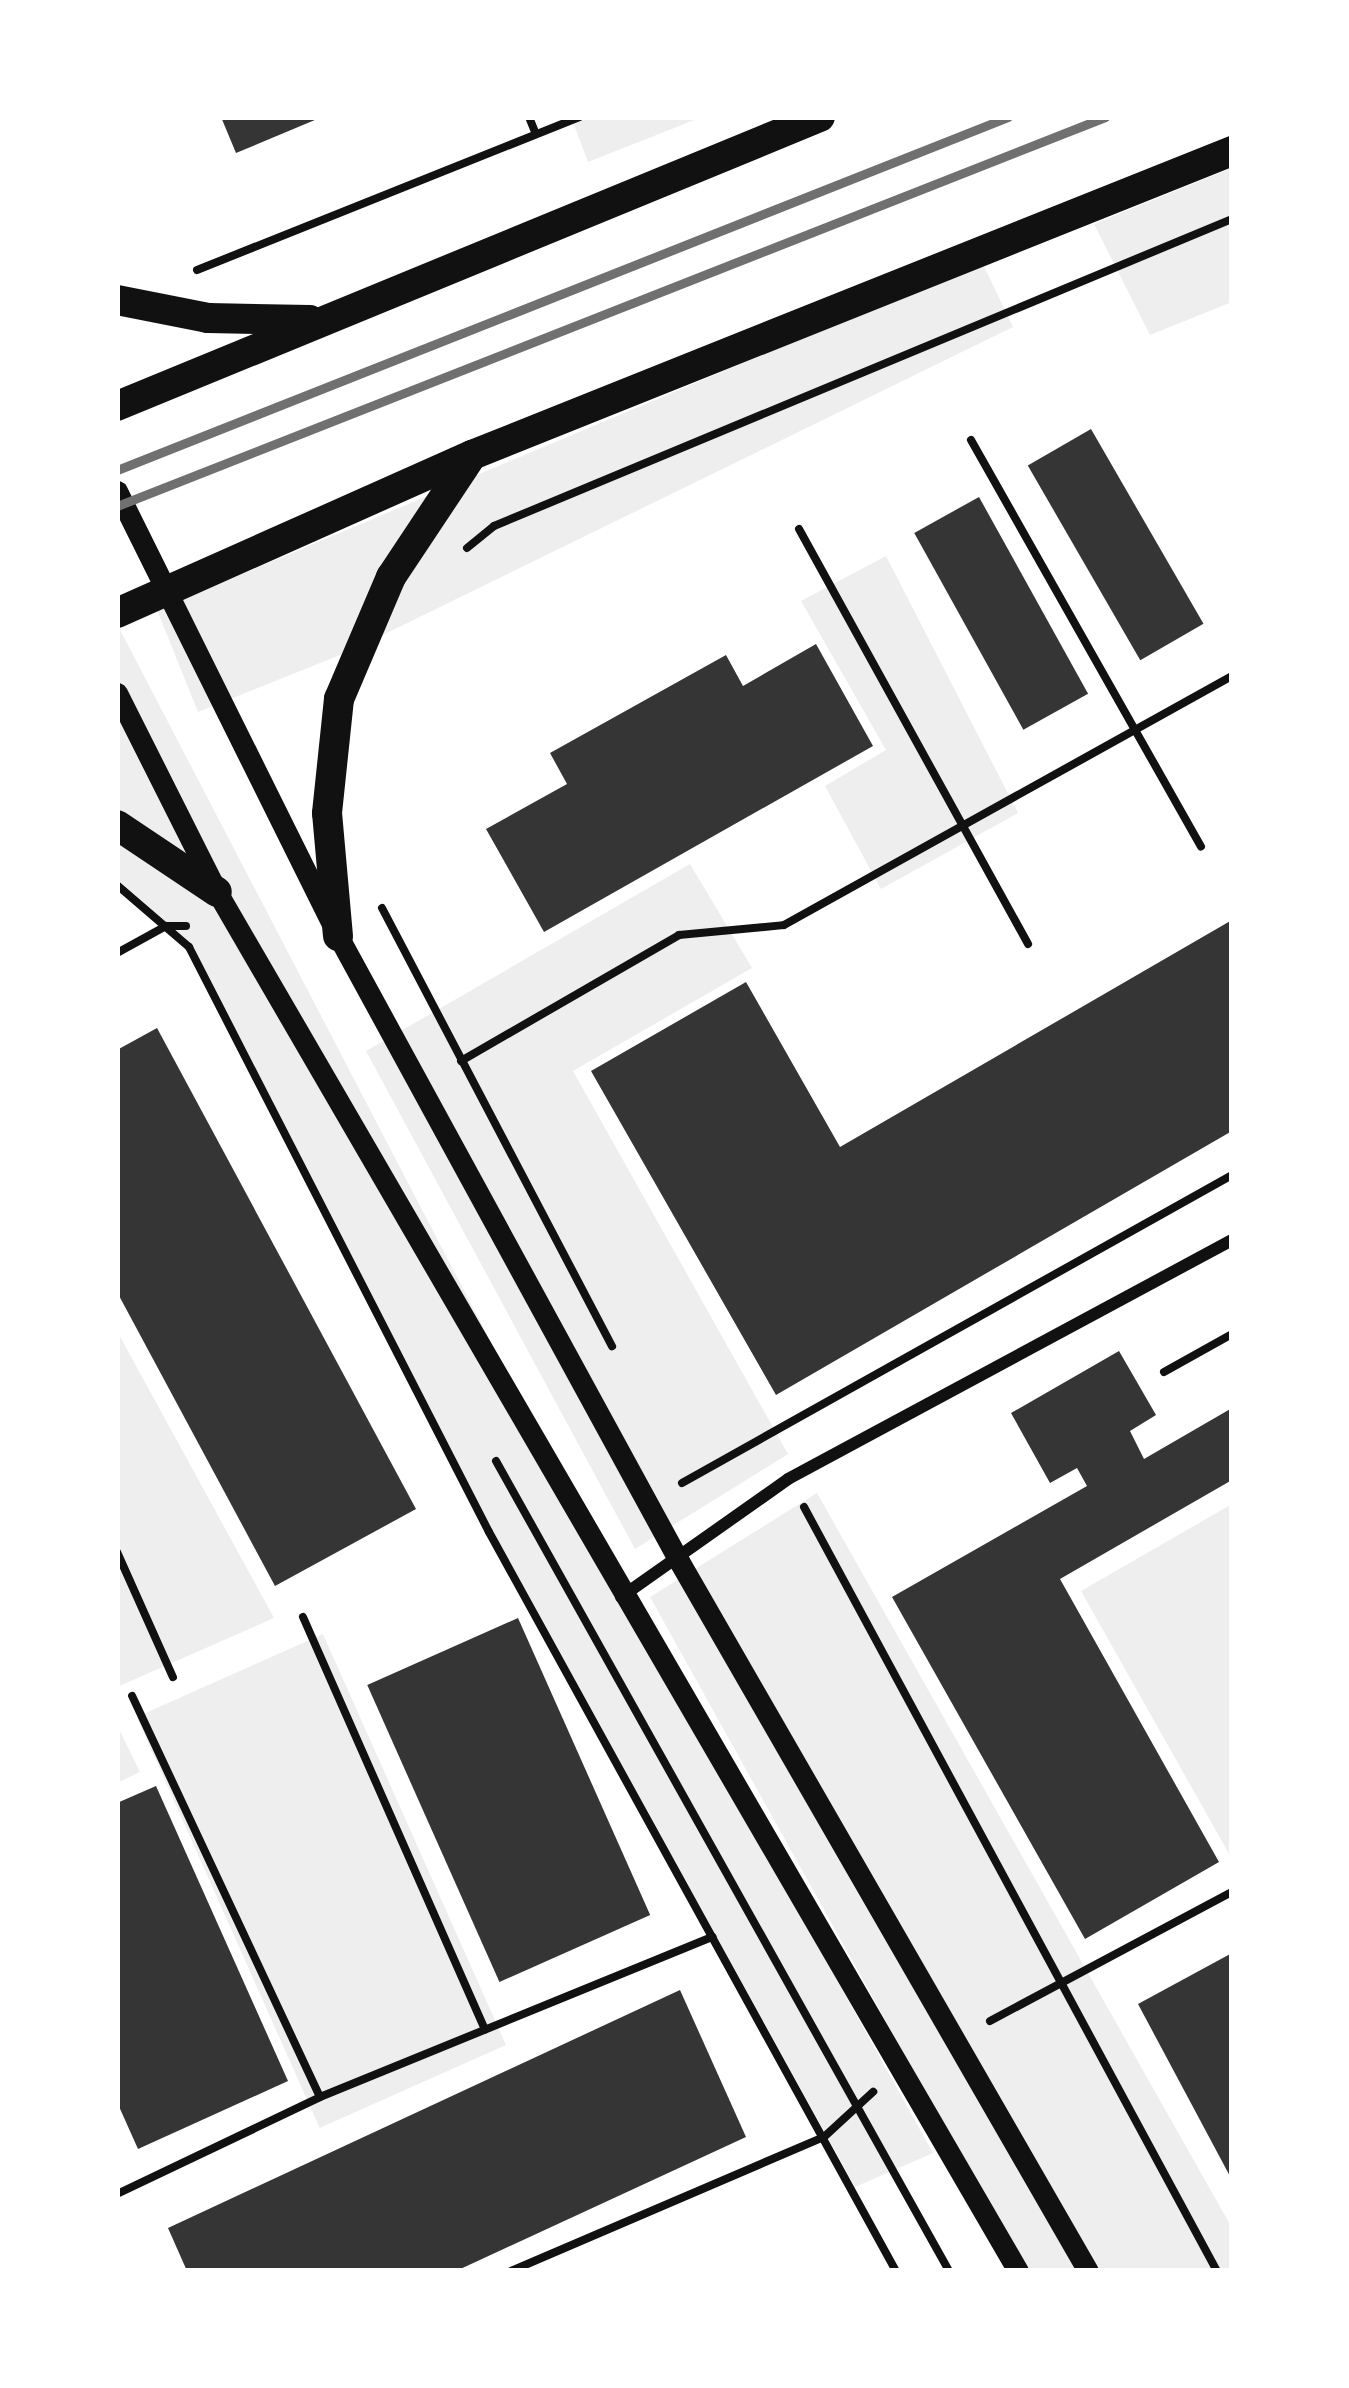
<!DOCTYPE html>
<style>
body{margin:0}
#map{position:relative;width:1349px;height:2388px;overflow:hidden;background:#fff;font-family:"Alegreya Sans",sans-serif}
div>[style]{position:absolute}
.green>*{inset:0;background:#eee;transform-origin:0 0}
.building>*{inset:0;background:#353535;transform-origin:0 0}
.path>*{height:8px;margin:-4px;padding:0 4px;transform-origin:4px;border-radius:4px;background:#111}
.minor>*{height:12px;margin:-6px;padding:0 6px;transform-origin:6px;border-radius:6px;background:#111}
.tertiary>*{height:21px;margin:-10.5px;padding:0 10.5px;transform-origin:10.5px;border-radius:10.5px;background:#111}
.primary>*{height:30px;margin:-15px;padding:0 15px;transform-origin:15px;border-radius:15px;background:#111}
.rail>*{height:9px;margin:-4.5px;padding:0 4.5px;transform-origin:4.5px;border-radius:4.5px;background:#707070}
span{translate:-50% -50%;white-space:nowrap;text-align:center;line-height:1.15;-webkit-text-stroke:10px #fff;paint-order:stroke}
.frame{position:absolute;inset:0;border:120px solid #fff;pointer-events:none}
</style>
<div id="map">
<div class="green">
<div style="clip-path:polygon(571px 117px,702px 117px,588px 162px)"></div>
<div style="clip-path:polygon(1232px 168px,1232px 302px,1150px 335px,1094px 224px)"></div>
<div style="clip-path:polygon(982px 262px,1013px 327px,350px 651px,198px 712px,157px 610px)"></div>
<div style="clip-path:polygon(886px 556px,1018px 813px,881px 889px,825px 786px,886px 750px,801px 601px)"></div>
<div style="clip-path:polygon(117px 624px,619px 1588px,933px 2153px,855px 2187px,494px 1533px,192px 944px,117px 879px)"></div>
<div style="clip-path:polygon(690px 864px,752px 968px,573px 1071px,788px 1454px,635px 1549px,366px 1051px)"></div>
<div style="clip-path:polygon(117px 1331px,274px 1618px,117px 1687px)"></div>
<div style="clip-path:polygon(817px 1493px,1232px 2228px,1232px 2271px,1025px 2271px,650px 1597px)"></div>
<div style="clip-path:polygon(1232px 1504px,1232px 1859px,1081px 1591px)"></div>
<div style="left:323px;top:1634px;width:450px;height:204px;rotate:66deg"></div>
<div style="clip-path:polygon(117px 1725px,140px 1772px,117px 1783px)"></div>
</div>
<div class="building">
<div style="clip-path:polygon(221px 117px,322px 117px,236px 153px)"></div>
<div style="left:1091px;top:429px;width:225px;height:73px;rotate:60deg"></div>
<div style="left:979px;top:497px;width:225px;height:74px;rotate:61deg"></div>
<div style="clip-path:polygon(816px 644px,873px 746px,544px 932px,486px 829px,567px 784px,550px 753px,726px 655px,743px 686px)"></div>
<div style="clip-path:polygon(1232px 920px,1232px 1131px,776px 1395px,591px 1071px,746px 982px,840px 1147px)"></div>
<div style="clip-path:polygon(157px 1028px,416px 1509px,275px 1586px,117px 1292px,117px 1050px)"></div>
<div style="clip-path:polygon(1119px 1351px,1156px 1415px,1130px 1431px,1144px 1459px,1232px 1408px,1232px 1480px,1060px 1579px,1219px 1862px,1085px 1939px,892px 1597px,1087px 1486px,1077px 1468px,1050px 1483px,1011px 1413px)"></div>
<div style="left:518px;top:1618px;width:325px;height:165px;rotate:66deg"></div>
<div style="clip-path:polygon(156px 1786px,288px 2081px,138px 2149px,117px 2102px,117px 1803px)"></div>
<div style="clip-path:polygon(1232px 1953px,1232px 2180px,1138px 2004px)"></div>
<div style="clip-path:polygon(680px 1990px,746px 2137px,456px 2271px,187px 2271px,168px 2228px)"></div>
</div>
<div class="path">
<div style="left:529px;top:117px;width:18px;rotate:68deg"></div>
<div style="left:197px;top:270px;width:412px;rotate:-21.8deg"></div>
<div style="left:971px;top:440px;width:467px;rotate:60.5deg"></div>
<div style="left:799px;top:529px;width:474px;rotate:61.1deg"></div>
<div style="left:467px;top:548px;width:35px;rotate:-39deg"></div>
<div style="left:494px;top:526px;width:799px;rotate:-22.59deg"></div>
<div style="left:117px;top:885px;width:95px;rotate:40.7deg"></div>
<div style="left:189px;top:947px;width:657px;rotate:62.85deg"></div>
<div style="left:489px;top:1532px;width:844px;rotate:61.16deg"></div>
<div style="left:382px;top:908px;width:495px;rotate:62.3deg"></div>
<div style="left:117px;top:953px;width:56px;rotate:-28.9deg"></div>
<div style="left:166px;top:926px;width:20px"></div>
<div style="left:461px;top:1061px;width:252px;rotate:-30deg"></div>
<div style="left:679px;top:935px;width:105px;rotate:-5.4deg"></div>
<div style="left:784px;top:925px;width:513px;rotate:-29.07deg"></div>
<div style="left:1164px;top:1372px;width:78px;rotate:-29.2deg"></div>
<div style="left:496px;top:1461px;width:928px;rotate:60.78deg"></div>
<div style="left:682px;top:1483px;width:630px;rotate:-29.25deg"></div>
<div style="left:804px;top:1507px;width:868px;rotate:61.61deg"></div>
<div style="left:117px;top:1552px;width:137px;rotate:65.9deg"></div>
<div style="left:303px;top:1617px;width:451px;rotate:66.2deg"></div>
<div style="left:990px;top:2021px;width:274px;rotate:-28.1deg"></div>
<div style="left:320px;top:2097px;width:424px;rotate:-22.2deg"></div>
<div style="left:117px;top:2194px;width:225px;rotate:-25.5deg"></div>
<div style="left:320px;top:2097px;width:443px;rotate:-115.1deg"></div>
<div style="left:511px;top:2271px;width:340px;rotate:-23.2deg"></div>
<div style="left:824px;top:2137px;width:67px;rotate:-42.6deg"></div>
</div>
<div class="minor">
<div style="left:621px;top:1597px;width:204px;rotate:-35.2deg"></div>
<div style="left:788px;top:1479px;width:504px;rotate:-28.29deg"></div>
</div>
<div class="tertiary">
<div style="left:117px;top:491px;width:497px;rotate:63.6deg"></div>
<div style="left:338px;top:936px;width:712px;rotate:61.38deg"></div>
<div style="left:679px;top:1561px;width:819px;rotate:60.06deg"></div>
<div style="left:117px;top:693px;width:223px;rotate:63.3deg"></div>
<div style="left:217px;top:892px;width:1595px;rotate:59.85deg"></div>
</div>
<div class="primary">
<div style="left:117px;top:300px;width:93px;rotate:11.2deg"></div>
<div style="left:208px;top:318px;width:102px;rotate:1.1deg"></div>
<div style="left:117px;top:406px;width:760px;rotate:-22.35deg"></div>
<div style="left:117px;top:613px;width:389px;rotate:-24deg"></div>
<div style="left:472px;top:455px;width:819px;rotate:-21.8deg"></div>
<div style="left:117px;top:825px;width:120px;rotate:33.8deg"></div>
<div style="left:338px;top:936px;width:123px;rotate:-95.1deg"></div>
<div style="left:327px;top:813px;width:115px;rotate:-84deg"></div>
<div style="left:339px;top:699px;width:133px;rotate:-66.9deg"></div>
<div style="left:391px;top:577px;width:146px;rotate:-56.4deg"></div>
</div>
<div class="rail">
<div style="left:117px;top:470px;width:958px;rotate:-21.61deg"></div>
<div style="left:117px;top:506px;width:1062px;rotate:-21.49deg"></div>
</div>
<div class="frame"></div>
</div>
